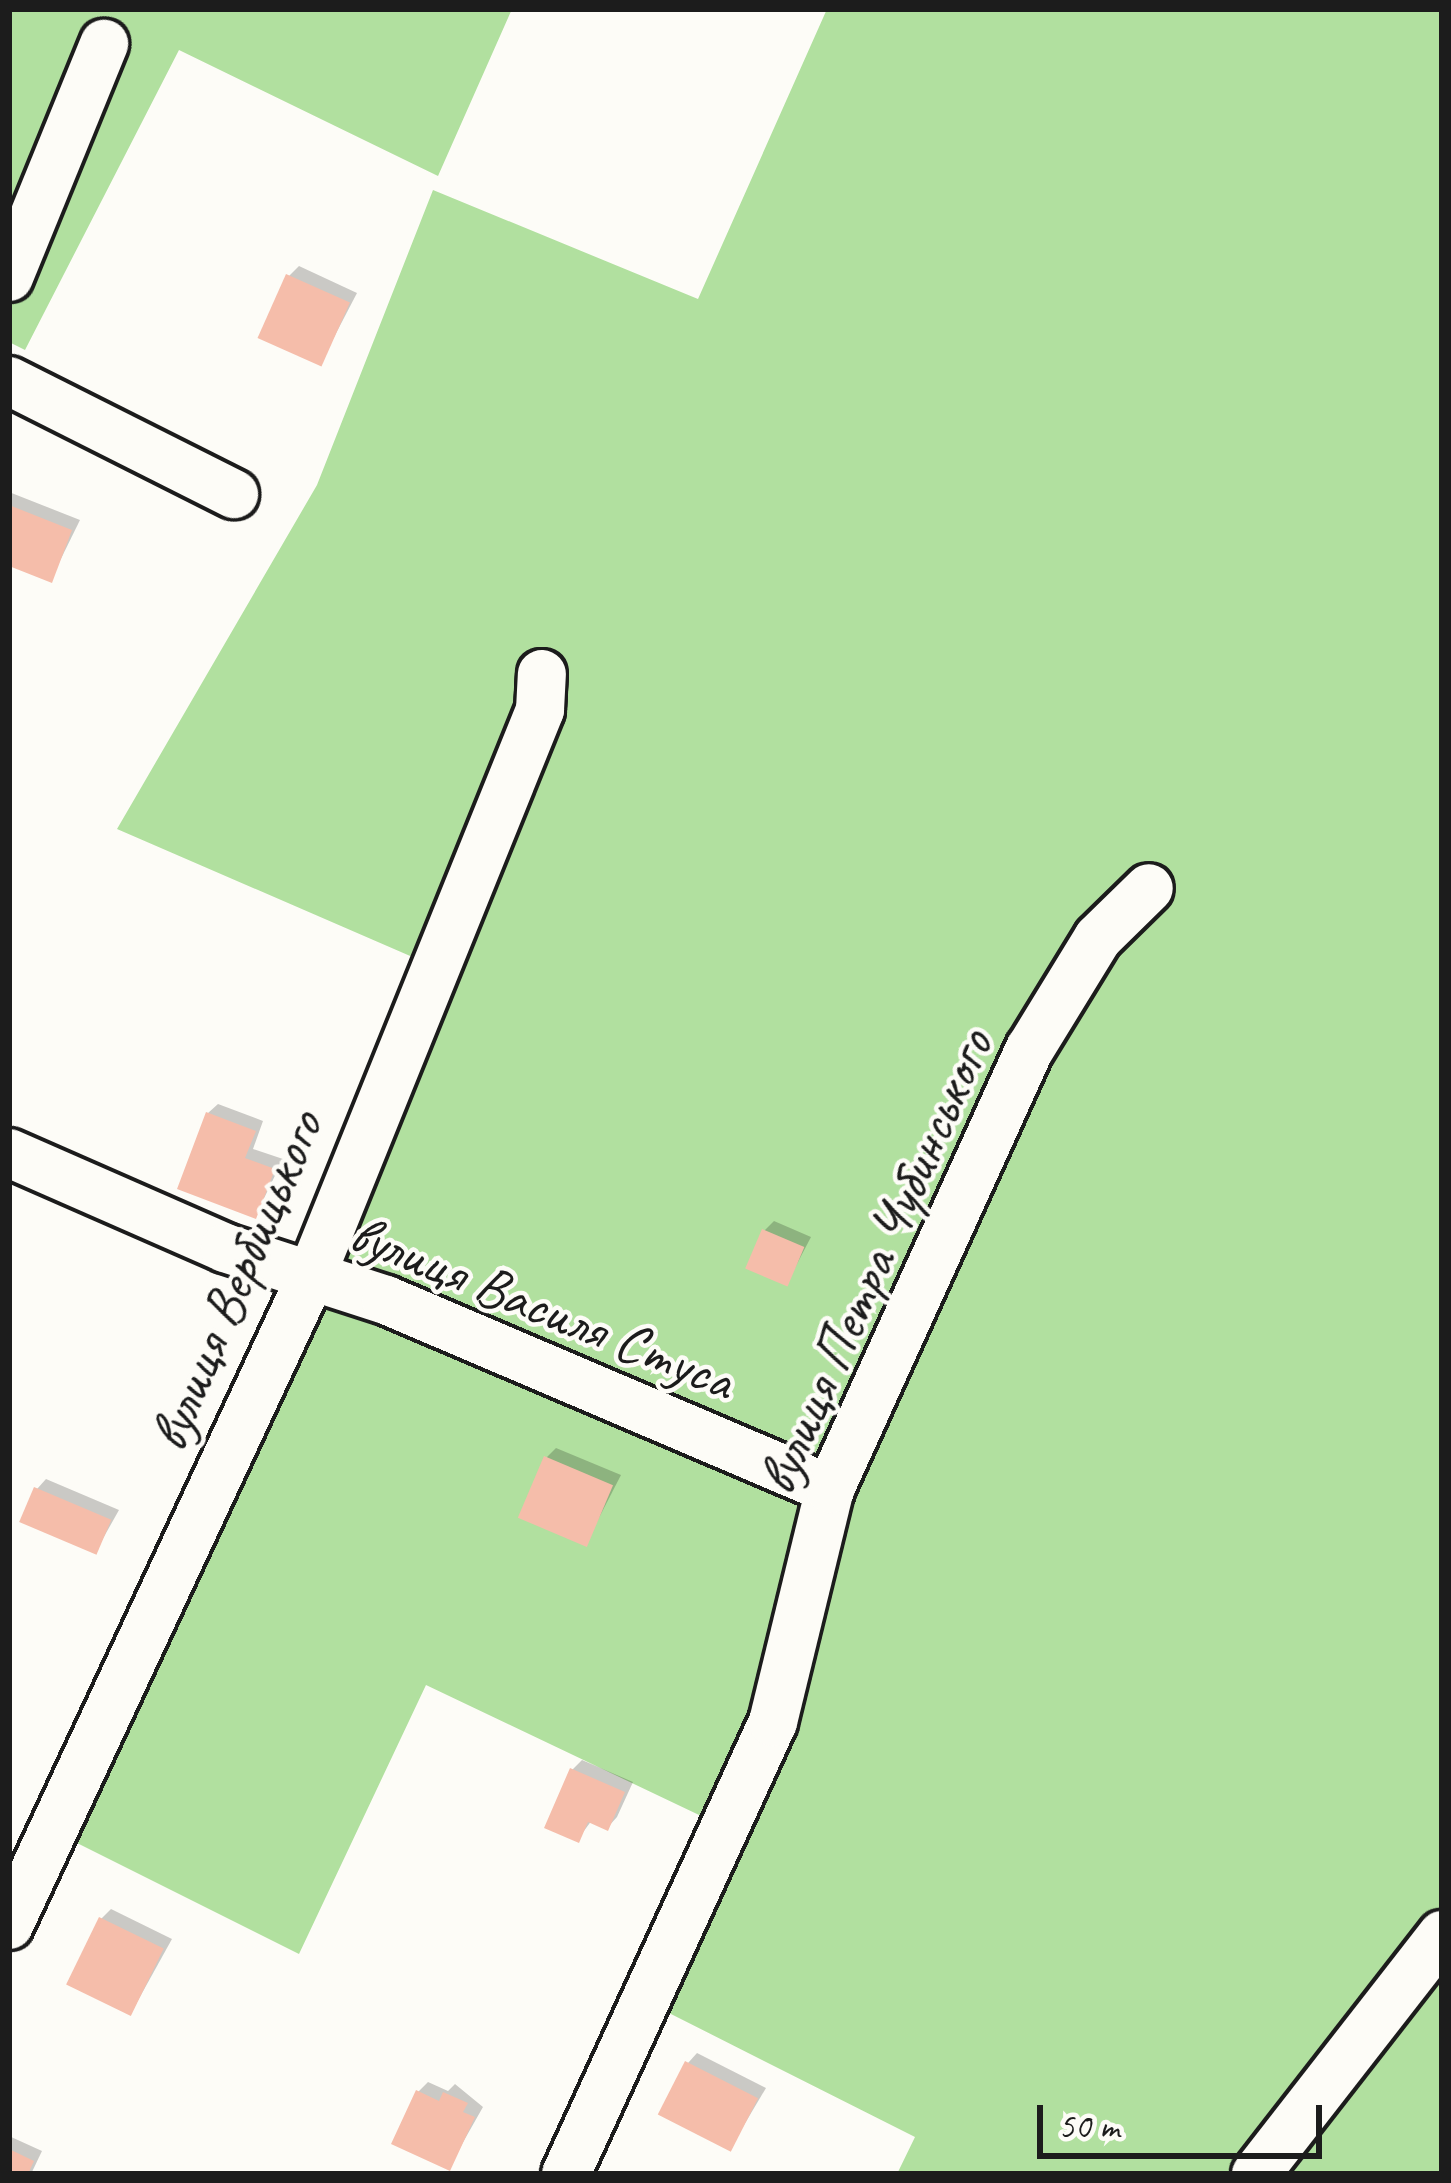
<!DOCTYPE html>
<meta charset="utf-8">
<style>
body{margin:0}
#map{position:relative;width:1451px;height:2183px;overflow:hidden;background:#fdfcf7;font-family:Caveat,sans-serif}
div>[style]{position:absolute}
.green>*{inset:0;background:#b1e09f}
.shadow>*{inset:0;background:#0003}
.building>*{inset:0;background:#f5bdaa;transform-origin:0 0}
.roads{filter:drop-shadow(3px 0 #1c1c1c) drop-shadow(-3px 0 #1c1c1c) drop-shadow(0 3px #1c1c1c) drop-shadow(0 -3px #1c1c1c)}
.minor>*{height:48px;margin:-24px;padding:0 24px;transform-origin:24px;border-radius:24px;background:#fdfcf7}
span{translate:-50% -50%;white-space:nowrap;text-align:center;line-height:1.15;-webkit-text-stroke:9px #fdfcf7;paint-order:stroke}
.street-label{font-size:57px;color:#1c1c1c}
.frame{position:absolute;inset:0;border:12px solid #1c1c1c;pointer-events:none}
.scale{position:absolute;left:1037px;top:2105px;width:285px;height:54px;box-sizing:border-box;border:6px solid #1c1c1c;border-top:0;padding-left:15px;font-size:36px;line-height:42px;white-space:nowrap;color:#1c1c1c;-webkit-text-stroke:9px #fdfcf7;paint-order:stroke}
</style>
<div id="map">
<div class="green">
<div style="clip-path:polygon(9px 9px,512px 9px,438px 176px,179px 50px,25px 350px,9px 342px)"></div>
<div style="clip-path:polygon(827px 9px,1442px 9px,1442px 2174px,897px 2174px,915px 2137px,665px 2011px,739px 1834px,426px 1685px,299px 1954px,67px 1838px,454px 975px,117px 829px,317px 485px,433px 190px,698px 299px)"></div>
</div>
<div class="shadow">
<div style="clip-path:polygon(299px 266px,357px 293px,320px 364px,289px 276px)"></div>
<div style="clip-path:polygon(9px 492px,80px 520px,51px 579px,9px 563px)"></div>
<div style="clip-path:polygon(218px 1104px,263px 1121px,253px 1149px,283px 1159px,256px 1215px,208px 1113px)"></div>
<div style="clip-path:polygon(774px 1221px,811px 1237px,787px 1283px,764px 1231px)"></div>
<div style="clip-path:polygon(556px 1448px,621px 1475px,586px 1543px,547px 1457px)"></div>
<div style="clip-path:polygon(46px 1479px,119px 1510px,96px 1551px,37px 1489px)"></div>
<div style="clip-path:polygon(582px 1760px,633px 1782px,617px 1817px,608px 1827px,592px 1820px,578px 1839px,572px 1770px)"></div>
<div style="clip-path:polygon(111px 1909px,172px 1939px,131px 2013px,101px 1919px)"></div>
<div style="clip-path:polygon(697px 2053px,766px 2088px,731px 2147px,688px 2063px)"></div>
<div style="clip-path:polygon(428px 2082px,448px 2091px,455px 2084px,483px 2107px,449px 2167px,418px 2092px)"></div>
<div style="clip-path:polygon(9px 2136px,42px 2151px,31px 2174px,9px 2174px)"></div>
</div>
<div class="building">
<div style="left:286px;top:274px;width:70px;height:70px;rotate:24deg"></div>
<div style="clip-path:polygon(9px 505px,72px 530px,52px 583px,9px 566px)"></div>
<div style="clip-path:polygon(206px 1112px,256px 1131px,245px 1158px,275px 1169px,256px 1219px,177px 1189px)"></div>
<div style="left:762px;top:1229px;width:46px;height:43px;rotate:23deg"></div>
<div style="left:544px;top:1456px;width:75px;height:67px;rotate:23deg"></div>
<div style="left:34px;top:1487px;width:84px;height:38px;rotate:23deg"></div>
<div style="clip-path:polygon(570px 1768px,625px 1792px,608px 1831px,588px 1822px,579px 1843px,544px 1828px)"></div>
<div style="left:99px;top:1917px;width:72px;height:75px;rotate:26deg"></div>
<div style="left:685px;top:2061px;width:82px;height:60px;rotate:27deg"></div>
<div style="clip-path:polygon(416px 2090px,439px 2101px,443px 2092px,468px 2103px,463px 2112px,475px 2117px,450px 2171px,391px 2144px)"></div>
<div style="clip-path:polygon(9px 2149px,34px 2161px,28px 2174px,9px 2174px)"></div>
</div>
<div class="roads">
<div class="minor">
<div style="left:9px;top:277px;width:252px;rotate:-67.8deg"></div>
<div style="left:9px;top:381px;width:252px;rotate:26.7deg"></div>
<div style="left:9px;top:1153px;width:236px;rotate:23.7deg"></div>
<div style="left:225px;top:1248px;width:169px;rotate:17.9deg"></div>
<div style="left:386px;top:1300px;width:483px;rotate:23.1deg"></div>
<div style="left:9px;top:1925px;width:713px;rotate:-65.02deg"></div>
<div style="left:310px;top:1279px;width:614px;rotate:-67.99deg"></div>
<div style="left:540px;top:710px;width:36px;rotate:-87deg"></div>
<div style="left:566px;top:2174px;width:497px;rotate:-65.4deg"></div>
<div style="left:773px;top:1722px;width:240px;rotate:-76.3deg"></div>
<div style="left:830px;top:1489px;width:483px;rotate:-65.6deg"></div>
<div style="left:1030px;top:1049px;width:130px;rotate:-58.5deg"></div>
<div style="left:1098px;top:938px;width:71px;rotate:-44.4deg"></div>
<div style="left:1256px;top:2174px;width:303px;rotate:-52.1deg"></div>
</div>
</div>
<div class="street-label">
<span style="left:875px;top:1262px;rotate:-66deg">вулиця Петра Чубинського</span>
<span style="left:236px;top:1281px;rotate:-67deg">вулиця Вербицького</span>
<span style="left:542px;top:1307px;rotate:22deg">вулиця Василя Стуса</span>
</div>
<div class="frame"></div>
<div class="scale">50 m</div>
</div>
